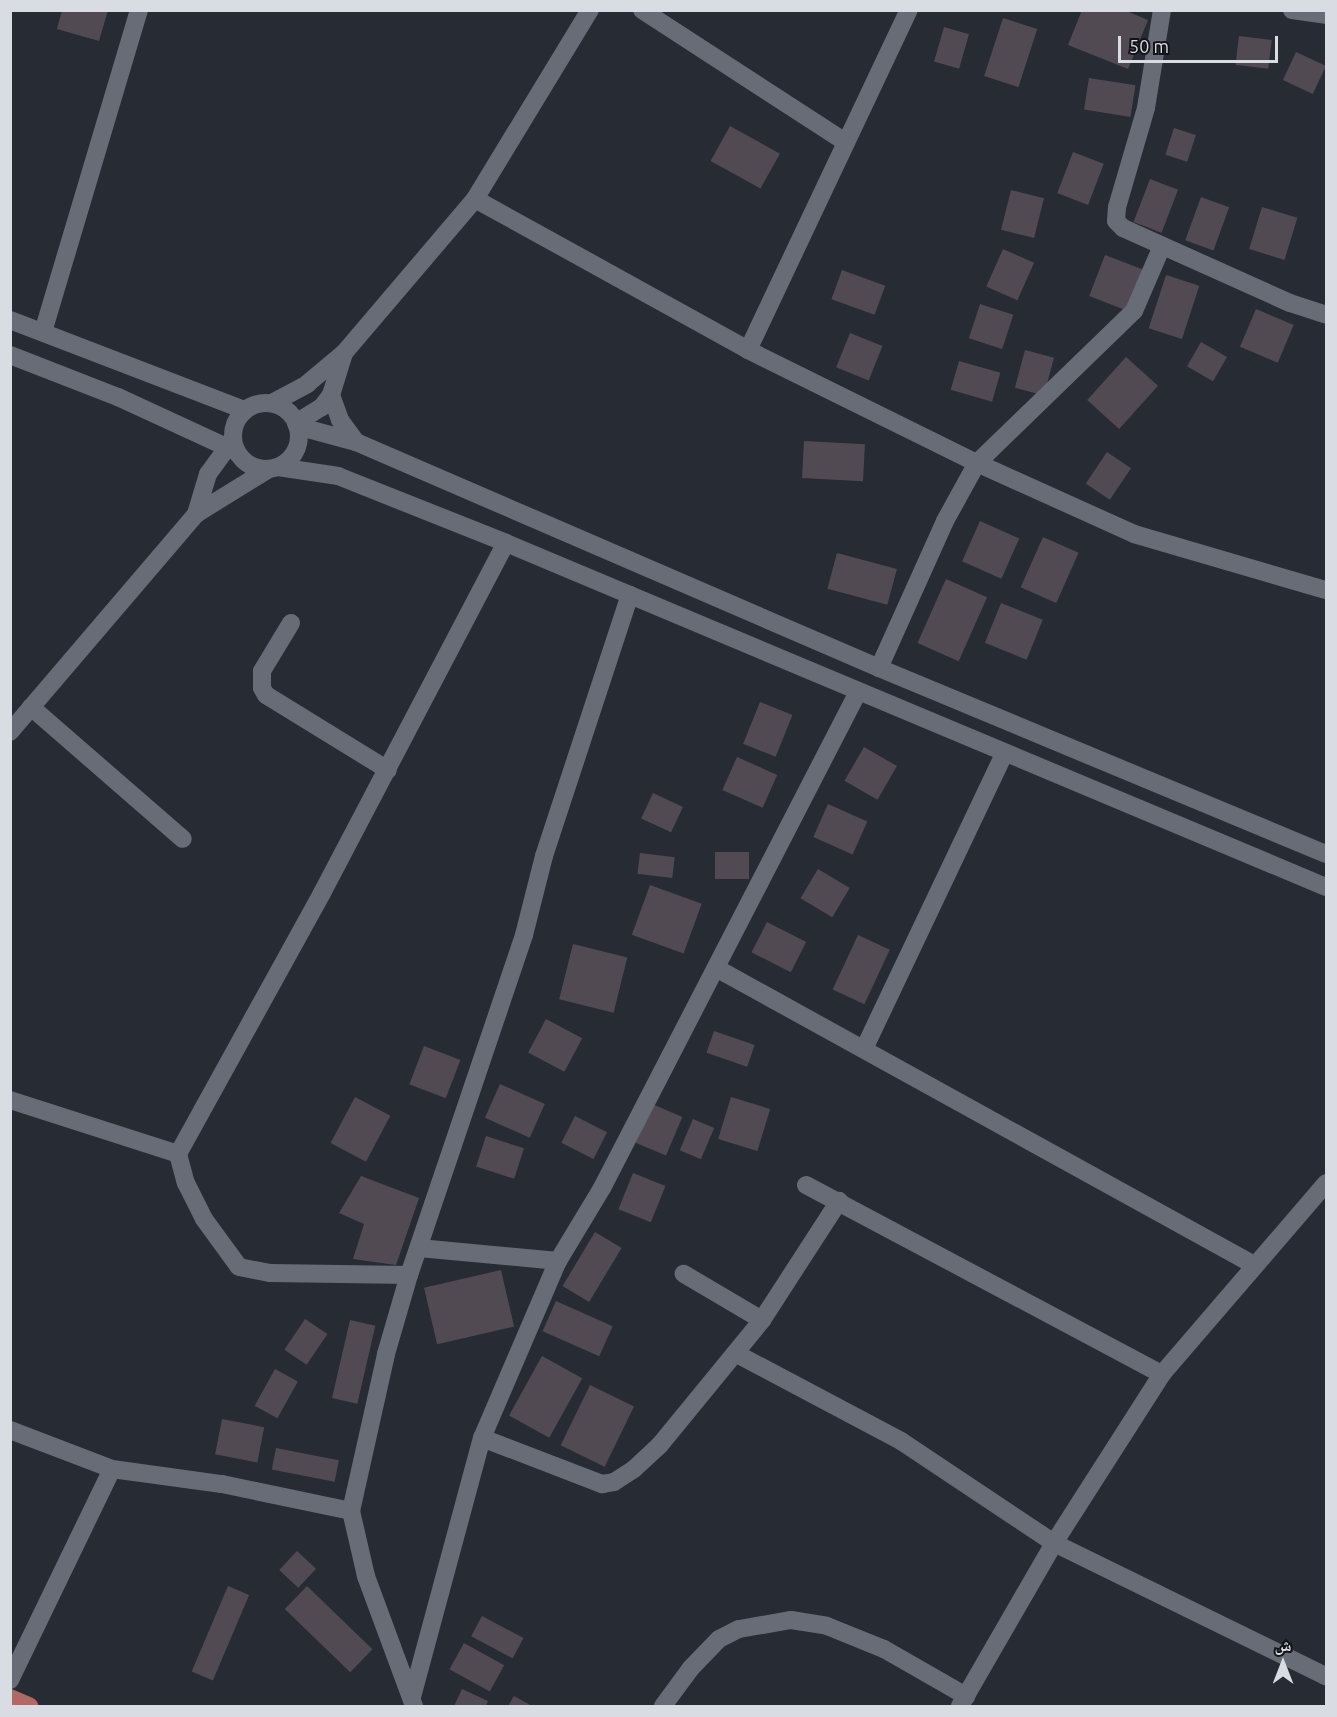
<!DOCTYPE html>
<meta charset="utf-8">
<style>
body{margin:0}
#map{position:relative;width:1337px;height:1717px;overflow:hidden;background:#272b34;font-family:Ubuntu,"Noto Naskh Arabic",sans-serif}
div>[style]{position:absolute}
.building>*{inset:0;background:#524a53;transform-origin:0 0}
.minor>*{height:18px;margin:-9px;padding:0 9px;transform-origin:9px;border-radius:9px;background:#686c77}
.minor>.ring{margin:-9px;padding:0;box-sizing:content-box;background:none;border:18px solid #686c77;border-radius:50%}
.major>*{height:18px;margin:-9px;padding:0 9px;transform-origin:9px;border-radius:9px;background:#b16966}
span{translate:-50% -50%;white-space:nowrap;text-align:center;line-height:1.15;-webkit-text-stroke:4.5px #121318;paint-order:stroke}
.frame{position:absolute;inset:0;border:12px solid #dadce3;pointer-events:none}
.north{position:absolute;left:1253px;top:1633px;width:60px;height:60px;-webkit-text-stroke:4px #121318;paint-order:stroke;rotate:0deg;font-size:16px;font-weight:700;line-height:24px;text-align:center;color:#dadce3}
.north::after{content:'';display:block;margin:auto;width:21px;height:27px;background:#dadce3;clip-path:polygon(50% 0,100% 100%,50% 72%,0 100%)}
.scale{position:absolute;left:1118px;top:36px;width:160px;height:27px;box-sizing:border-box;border:3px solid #dadce3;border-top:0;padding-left:8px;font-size:18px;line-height:21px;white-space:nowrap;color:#dadce3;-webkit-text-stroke:4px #121318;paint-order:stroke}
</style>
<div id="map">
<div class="building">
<div style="clip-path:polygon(62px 10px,108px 10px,99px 41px,57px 29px)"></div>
<div style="clip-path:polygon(1082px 10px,1124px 10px,1148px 20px,1128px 69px,1068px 45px)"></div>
<div style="left:1003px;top:18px;width:36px;height:61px;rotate:18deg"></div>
<div style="left:944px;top:27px;width:26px;height:36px;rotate:16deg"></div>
<div style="left:1239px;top:36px;width:33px;height:29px;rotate:7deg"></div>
<div style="left:1296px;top:52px;width:33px;height:31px;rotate:25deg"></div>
<div style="left:1089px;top:78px;width:47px;height:32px;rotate:9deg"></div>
<div style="left:730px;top:126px;width:57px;height:40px;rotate:29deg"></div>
<div style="left:1174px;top:128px;width:23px;height:28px;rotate:18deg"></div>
<div style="left:1073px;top:152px;width:33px;height:44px;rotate:21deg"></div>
<div style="left:1150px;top:179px;width:30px;height:46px;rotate:21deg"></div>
<div style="left:1011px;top:190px;width:34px;height:41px;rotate:14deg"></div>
<div style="left:1201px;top:197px;width:30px;height:46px;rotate:20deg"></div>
<div style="left:1262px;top:207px;width:37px;height:44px;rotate:17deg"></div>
<div style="left:1003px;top:249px;width:34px;height:41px;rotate:24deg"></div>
<div style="left:1105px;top:255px;width:42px;height:44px;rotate:21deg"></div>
<div style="left:842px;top:270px;width:46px;height:31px;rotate:20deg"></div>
<div style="left:1166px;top:275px;width:35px;height:56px;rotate:18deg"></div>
<div style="left:980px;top:304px;width:35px;height:36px;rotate:18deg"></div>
<div style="left:1256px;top:309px;width:41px;height:41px;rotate:23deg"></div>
<div style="left:850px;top:333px;width:35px;height:37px;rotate:22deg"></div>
<div style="left:1201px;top:342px;width:30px;height:28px;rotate:30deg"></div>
<div style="left:1025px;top:350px;width:30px;height:39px;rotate:15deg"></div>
<div style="left:1126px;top:357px;width:43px;height:58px;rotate:42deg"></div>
<div style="left:959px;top:361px;width:43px;height:30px;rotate:16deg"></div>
<div style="left:804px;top:441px;width:61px;height:37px;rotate:3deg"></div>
<div style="left:1107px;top:452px;width:29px;height:38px;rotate:34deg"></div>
<div style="left:980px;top:521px;width:43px;height:44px;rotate:24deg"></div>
<div style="left:1043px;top:537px;width:39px;height:55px;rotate:24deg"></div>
<div style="left:837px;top:553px;width:62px;height:37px;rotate:15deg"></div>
<div style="left:946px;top:579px;width:45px;height:70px;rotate:24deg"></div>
<div style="left:1001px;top:603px;width:45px;height:43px;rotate:22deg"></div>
<div style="left:760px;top:702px;width:35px;height:45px;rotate:22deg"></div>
<div style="left:864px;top:747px;width:38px;height:39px;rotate:30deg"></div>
<div style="left:737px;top:757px;width:44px;height:36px;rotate:24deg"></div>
<div style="left:653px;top:793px;width:33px;height:28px;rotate:25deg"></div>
<div style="left:828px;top:804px;width:43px;height:36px;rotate:24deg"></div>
<div style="left:715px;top:852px;width:34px;height:27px"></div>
<div style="left:640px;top:853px;width:35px;height:21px;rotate:7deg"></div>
<div style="left:818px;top:869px;width:37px;height:34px;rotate:31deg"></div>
<div style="left:650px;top:885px;width:55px;height:53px;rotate:20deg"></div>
<div style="left:767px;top:922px;width:44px;height:34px;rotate:27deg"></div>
<div style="left:858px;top:935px;width:35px;height:60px;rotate:25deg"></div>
<div style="left:573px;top:944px;width:56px;height:57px;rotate:14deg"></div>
<div style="left:546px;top:1019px;width:41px;height:38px;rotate:28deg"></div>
<div style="left:714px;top:1031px;width:43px;height:23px;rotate:19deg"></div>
<div style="left:424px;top:1046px;width:39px;height:41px;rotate:21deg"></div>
<div style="left:500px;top:1084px;width:49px;height:37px;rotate:24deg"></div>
<div style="left:355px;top:1097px;width:40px;height:52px;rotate:28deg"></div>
<div style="left:731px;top:1097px;width:41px;height:44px;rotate:17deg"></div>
<div style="left:652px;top:1104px;width:33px;height:42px;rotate:23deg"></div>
<div style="left:575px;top:1116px;width:36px;height:30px;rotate:27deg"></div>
<div style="left:693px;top:1119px;width:23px;height:34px;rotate:23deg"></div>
<div style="left:486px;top:1136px;width:40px;height:32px;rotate:18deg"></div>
<div style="left:633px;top:1173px;width:35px;height:39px;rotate:22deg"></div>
<div style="clip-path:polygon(361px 1176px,419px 1198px,396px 1265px,353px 1259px,364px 1224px,339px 1213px)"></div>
<div style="left:595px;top:1232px;width:31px;height:63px;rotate:31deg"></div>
<div style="left:501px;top:1270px;width:58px;height:79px;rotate:77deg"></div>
<div style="left:556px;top:1301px;width:62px;height:33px;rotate:24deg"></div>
<div style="left:305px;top:1319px;width:27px;height:37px;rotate:34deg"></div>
<div style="left:350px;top:1320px;width:26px;height:80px;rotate:13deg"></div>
<div style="left:542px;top:1356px;width:46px;height:68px;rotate:29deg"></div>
<div style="left:275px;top:1369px;width:26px;height:42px;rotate:29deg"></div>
<div style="left:590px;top:1385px;width:49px;height:67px;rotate:26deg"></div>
<div style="left:222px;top:1419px;width:43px;height:36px;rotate:11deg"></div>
<div style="left:276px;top:1448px;width:64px;height:22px;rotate:11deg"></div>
<div style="left:297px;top:1551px;width:26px;height:26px;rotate:43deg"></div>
<div style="left:228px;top:1586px;width:23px;height:93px;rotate:23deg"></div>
<div style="left:307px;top:1586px;width:91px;height:32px;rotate:44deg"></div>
<div style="left:482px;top:1616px;width:47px;height:23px;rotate:28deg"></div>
<div style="left:464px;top:1643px;width:46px;height:30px;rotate:29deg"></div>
<div style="clip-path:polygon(462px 1689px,488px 1701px,486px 1706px,454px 1706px)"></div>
<div style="clip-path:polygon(514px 1696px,532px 1706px,508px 1706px)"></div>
</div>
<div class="minor">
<div style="left:642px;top:10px;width:242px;rotate:33deg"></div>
<div style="left:1162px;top:10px;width:99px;rotate:99.3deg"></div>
<div style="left:1146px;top:108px;width:103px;rotate:106.3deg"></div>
<div style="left:1117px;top:207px;width:14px;rotate:94deg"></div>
<div style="left:1116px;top:221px;width:10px;rotate:45deg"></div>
<div style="left:1123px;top:228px;width:183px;rotate:24.2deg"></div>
<div style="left:1290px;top:303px;width:38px;rotate:18deg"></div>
<div style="left:1292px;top:10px;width:34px;rotate:8deg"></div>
<div style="left:475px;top:199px;width:312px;rotate:28.9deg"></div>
<div style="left:748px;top:350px;width:255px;rotate:26.3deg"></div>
<div style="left:977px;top:463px;width:172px;rotate:24.3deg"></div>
<div style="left:1134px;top:534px;width:200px;rotate:16.3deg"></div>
<div style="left:10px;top:320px;width:252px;rotate:21deg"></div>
<div style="left:43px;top:332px;width:336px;rotate:-73.4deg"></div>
<div style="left:748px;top:350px;width:376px;rotate:-64.7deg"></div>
<div style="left:10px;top:355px;width:116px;rotate:21.3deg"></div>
<div style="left:118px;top:397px;width:131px;rotate:24.8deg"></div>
<div style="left:331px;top:395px;width:27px;rotate:70deg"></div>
<div style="left:340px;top:420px;width:27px;rotate:54deg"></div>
<div class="ring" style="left:233px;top:403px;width:48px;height:48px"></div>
<div style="left:272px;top:403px;width:40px;rotate:-28deg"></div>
<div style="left:307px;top:384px;width:48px;rotate:-40deg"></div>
<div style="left:344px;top:353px;width:202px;rotate:-49.6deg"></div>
<div style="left:475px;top:199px;width:221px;rotate:-58.7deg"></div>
<div style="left:296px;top:423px;width:31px;rotate:-32deg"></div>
<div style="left:322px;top:407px;width:15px;rotate:-53deg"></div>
<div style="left:331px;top:395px;width:44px;rotate:-72.8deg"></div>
<div style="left:297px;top:426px;width:61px;rotate:15.2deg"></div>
<div style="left:356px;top:442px;width:570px;rotate:23.37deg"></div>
<div style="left:879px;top:668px;width:484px;rotate:22.6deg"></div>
<div style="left:278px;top:467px;width:61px;rotate:8.5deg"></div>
<div style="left:338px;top:476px;width:181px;rotate:21.7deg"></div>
<div style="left:506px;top:543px;width:889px;rotate:22.76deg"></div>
<div style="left:196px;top:514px;width:42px;rotate:-73.3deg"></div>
<div style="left:208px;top:474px;width:39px;rotate:-54deg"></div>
<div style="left:291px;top:623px;width:56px;rotate:121.1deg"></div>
<div style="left:262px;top:671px;width:17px;rotate:90deg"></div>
<div style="left:262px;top:688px;width:8px;rotate:60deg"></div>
<div style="left:266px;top:695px;width:143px;rotate:31.6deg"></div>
<div style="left:879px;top:668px;width:161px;rotate:-65.8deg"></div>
<div style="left:945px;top:521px;width:66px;rotate:-61.1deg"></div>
<div style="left:977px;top:463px;width:219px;rotate:-44.1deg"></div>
<div style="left:1134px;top:311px;width:71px;rotate:-66.7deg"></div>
<div style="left:31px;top:707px;width:201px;rotate:41deg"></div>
<div style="left:10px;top:732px;width:287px;rotate:-49.5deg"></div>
<div style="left:196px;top:514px;width:86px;rotate:-31.7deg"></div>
<div style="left:716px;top:968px;width:615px;rotate:28.9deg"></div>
<div style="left:864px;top:1049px;width:327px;rotate:-64.6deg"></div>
<div style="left:10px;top:1100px;width:176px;rotate:17.8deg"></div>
<div style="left:178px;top:1154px;width:298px;rotate:-61.1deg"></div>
<div style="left:322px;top:893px;width:395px;rotate:-62.3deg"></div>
<div style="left:178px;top:1154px;width:30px;rotate:75deg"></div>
<div style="left:186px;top:1183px;width:40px;rotate:63.4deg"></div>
<div style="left:204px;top:1219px;width:59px;rotate:53.9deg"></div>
<div style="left:239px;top:1267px;width:32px;rotate:11deg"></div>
<div style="left:270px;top:1273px;width:139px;rotate:0.8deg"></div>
<div style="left:806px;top:1185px;width:403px;rotate:28deg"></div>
<div style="left:419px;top:1248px;width:140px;rotate:5.3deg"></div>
<div style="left:558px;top:1261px;width:85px;rotate:-58.9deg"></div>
<div style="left:602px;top:1188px;width:558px;rotate:-62.7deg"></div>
<div style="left:762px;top:1320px;width:142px;rotate:-57.1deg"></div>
<div style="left:735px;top:1353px;width:188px;rotate:27.9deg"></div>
<div style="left:901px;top:1441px;width:184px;rotate:33.7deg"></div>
<div style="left:1054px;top:1543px;width:303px;rotate:26.1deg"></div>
<div style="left:10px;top:1430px;width:109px;rotate:20.9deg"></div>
<div style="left:112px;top:1469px;width:111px;rotate:7.8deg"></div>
<div style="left:222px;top:1484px;width:132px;rotate:11.8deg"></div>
<div style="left:482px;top:1438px;width:129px;rotate:21deg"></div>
<div style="left:602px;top:1484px;width:12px;rotate:-9deg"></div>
<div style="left:614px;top:1482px;width:24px;rotate:-33deg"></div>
<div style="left:634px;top:1469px;width:34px;rotate:-43deg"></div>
<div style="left:659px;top:1446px;width:163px;rotate:-50.7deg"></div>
<div style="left:762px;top:1320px;width:91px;rotate:-149.5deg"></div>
<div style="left:10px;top:1680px;width:234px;rotate:-64.2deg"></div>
<div style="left:412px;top:1697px;width:268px;rotate:-74.9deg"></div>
<div style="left:482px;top:1438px;width:193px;rotate:-66.8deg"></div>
<div style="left:414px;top:1706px;width:139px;rotate:-110.3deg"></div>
<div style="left:366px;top:1576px;width:67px;rotate:-103deg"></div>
<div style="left:351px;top:1511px;width:161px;rotate:-77.4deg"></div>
<div style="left:386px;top:1354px;width:82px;rotate:-73.8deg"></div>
<div style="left:409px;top:1275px;width:359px;rotate:-71.3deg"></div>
<div style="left:524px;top:935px;width:81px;rotate:-75.8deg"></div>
<div style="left:544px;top:856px;width:275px;rotate:-71.8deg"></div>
<div style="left:663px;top:1706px;width:47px;rotate:-53.6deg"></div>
<div style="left:691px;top:1668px;width:40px;rotate:-46deg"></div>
<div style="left:719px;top:1639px;width:22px;rotate:-27deg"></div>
<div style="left:739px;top:1629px;width:53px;rotate:-9.8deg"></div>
<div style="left:791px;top:1620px;width:36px;rotate:9deg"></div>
<div style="left:827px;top:1626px;width:61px;rotate:22deg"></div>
<div style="left:884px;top:1649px;width:95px;rotate:29.8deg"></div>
<div style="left:960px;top:1706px;width:188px;rotate:-60deg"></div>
<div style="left:1054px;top:1543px;width:201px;rotate:-57.4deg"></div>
<div style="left:1162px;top:1374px;width:252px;rotate:-49.3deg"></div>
</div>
<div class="major">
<div style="left:10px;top:1698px;width:21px;rotate:23deg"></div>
</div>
<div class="frame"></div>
<div class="north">ش</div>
<div class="scale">50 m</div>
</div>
